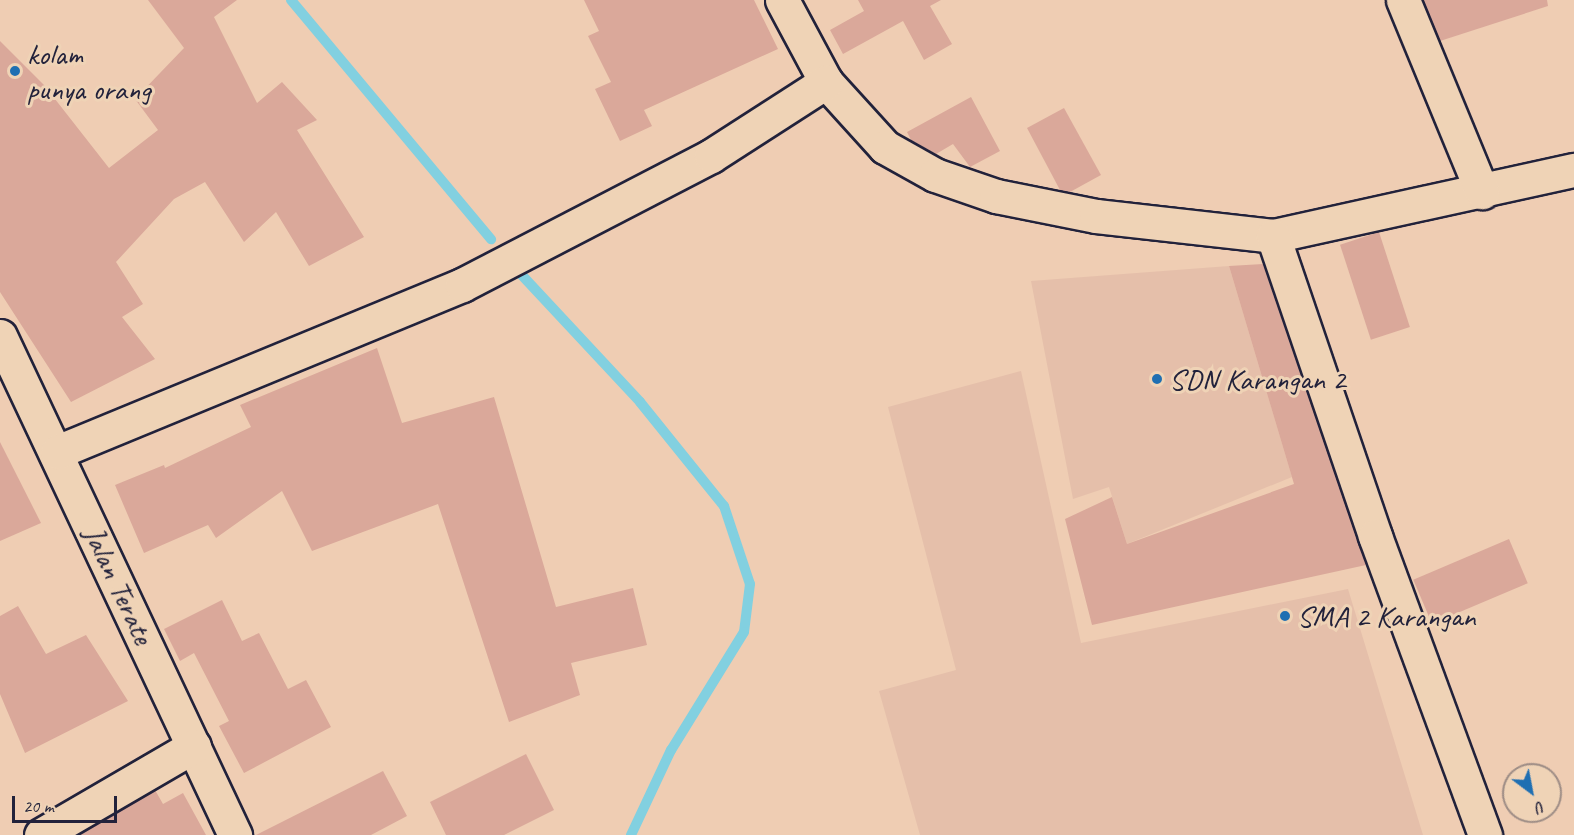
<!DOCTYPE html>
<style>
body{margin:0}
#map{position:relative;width:1574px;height:835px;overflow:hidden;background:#efcdb3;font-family:Caveat,sans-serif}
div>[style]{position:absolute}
.built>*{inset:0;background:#e5bfaa}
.stream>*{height:10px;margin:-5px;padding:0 5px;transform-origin:5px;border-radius:5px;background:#82d0e0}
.building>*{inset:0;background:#daa89a;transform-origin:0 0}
.roads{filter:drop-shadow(2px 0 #22223b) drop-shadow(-2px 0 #22223b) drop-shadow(0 2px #22223b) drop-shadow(0 -2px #22223b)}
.minor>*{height:33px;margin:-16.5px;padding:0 16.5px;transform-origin:16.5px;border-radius:16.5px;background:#efd3b6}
.dots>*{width:16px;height:16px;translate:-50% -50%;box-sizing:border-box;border:3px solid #efd3b6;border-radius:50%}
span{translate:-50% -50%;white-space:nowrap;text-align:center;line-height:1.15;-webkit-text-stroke:6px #efd3b6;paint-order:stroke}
.poi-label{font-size:30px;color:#22223b}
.left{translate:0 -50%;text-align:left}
.street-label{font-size:30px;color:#22223b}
.north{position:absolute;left:1502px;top:763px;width:60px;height:60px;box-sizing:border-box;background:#efd3b6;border:2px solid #9d8c85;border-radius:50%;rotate:148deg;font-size:16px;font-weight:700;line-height:24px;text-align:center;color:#22223b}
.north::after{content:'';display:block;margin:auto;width:21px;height:27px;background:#1f6fb2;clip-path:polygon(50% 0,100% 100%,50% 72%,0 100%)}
.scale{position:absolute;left:12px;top:796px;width:105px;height:27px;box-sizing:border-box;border:3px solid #22223b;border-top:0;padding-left:8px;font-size:18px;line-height:21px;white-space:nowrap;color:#22223b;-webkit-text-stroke:4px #efd3b6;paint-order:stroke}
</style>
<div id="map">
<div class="built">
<div style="clip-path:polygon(1229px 266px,1292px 477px,1127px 544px,1109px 487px,1073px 499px,1031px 281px)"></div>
<div style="clip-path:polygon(1021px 371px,1081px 643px,1348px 589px,1423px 835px,920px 835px,879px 691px,956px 670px,888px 407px)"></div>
</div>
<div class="stream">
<div style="left:291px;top:0;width:312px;rotate:50.1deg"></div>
<div style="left:518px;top:271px;width:179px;rotate:47deg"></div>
<div style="left:640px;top:402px;width:134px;rotate:51.1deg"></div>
<div style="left:724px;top:506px;width:82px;rotate:71.6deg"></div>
<div style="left:750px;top:584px;width:48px;rotate:97.1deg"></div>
<div style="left:744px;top:632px;width:139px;rotate:121.7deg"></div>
<div style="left:671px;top:750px;width:94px;rotate:115.2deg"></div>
</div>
<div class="building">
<div style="clip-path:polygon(148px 0,237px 0,214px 17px,257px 103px,282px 82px,317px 120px,297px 130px,364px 237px,309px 266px,276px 212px,244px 242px,205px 182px,174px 199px,116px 262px,143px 304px,122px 317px,155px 359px,71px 402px,0 292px,0 41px,44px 85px,109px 168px,158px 130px,135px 99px,184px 48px)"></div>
<div style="clip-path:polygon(584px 0,754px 0,778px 49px,644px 110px,652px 126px,620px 141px,595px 89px,611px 82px,588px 36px,599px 31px)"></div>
<div style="clip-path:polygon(858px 0,941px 0,930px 6px,952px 44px,924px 60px,903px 21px,843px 54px,830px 30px,864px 11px)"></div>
<div style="clip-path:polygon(1423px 0,1547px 0,1548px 6px,1440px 41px)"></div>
<div style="clip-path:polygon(971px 97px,1000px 151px,970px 167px,953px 144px,936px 154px,911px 140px,907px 132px)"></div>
<div style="clip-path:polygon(1064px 108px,1101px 175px,1070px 192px,1060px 190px,1027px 128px)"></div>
<div style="left:1379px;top:232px;width:100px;height:41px;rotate:72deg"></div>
<div style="clip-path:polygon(1263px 264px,1366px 565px,1092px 625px,1065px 519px,1112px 497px,1127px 544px,1294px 484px,1229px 266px)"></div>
<div style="clip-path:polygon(377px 348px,402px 423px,494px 397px,556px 607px,633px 588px,647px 645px,571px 663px,580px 695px,509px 722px,438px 504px,312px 551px,282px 491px,216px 538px,208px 525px,144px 553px,115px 485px,164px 465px,165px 468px,251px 427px,240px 405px)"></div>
<div style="clip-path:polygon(0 442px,41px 523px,0 541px)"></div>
<div style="left:1509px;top:539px;width:48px;height:104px;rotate:67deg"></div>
<div style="clip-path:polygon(222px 600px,242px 641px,259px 633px,288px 689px,306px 680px,331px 727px,244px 773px,219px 726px,229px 721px,194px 653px,180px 661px,164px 629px)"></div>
<div style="clip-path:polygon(18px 606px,46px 654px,86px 635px,128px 701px,25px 753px,0 694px,0 616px)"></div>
<div style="clip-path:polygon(526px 754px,554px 810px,504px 835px,446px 835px,430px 802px)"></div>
<div style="clip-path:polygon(383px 771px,407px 816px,371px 835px,256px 835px)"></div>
<div style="clip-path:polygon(155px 790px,163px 804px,183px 793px,206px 835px,78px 835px)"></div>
</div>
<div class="roads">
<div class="minor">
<div style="left:782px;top:0;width:93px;rotate:61.8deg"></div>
<div style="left:826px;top:82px;width:88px;rotate:47.8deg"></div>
<div style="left:885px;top:147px;width:57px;rotate:29.2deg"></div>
<div style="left:935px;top:175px;width:65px;rotate:19deg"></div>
<div style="left:996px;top:196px;width:102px;rotate:11.3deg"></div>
<div style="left:1096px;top:216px;width:178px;rotate:6.4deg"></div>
<div style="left:1273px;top:236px;width:308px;rotate:-12.4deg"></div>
<div style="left:1403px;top:0;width:208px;rotate:67.6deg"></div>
<div style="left:1273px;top:236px;width:317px;rotate:71.2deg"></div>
<div style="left:1375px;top:536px;width:319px;rotate:69.8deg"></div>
<div style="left:0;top:336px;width:552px;rotate:64.78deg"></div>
<div style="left:57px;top:452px;width:438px;rotate:-22.4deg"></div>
<div style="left:462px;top:285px;width:280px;rotate:-27.4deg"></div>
<div style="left:711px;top:156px;width:137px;rotate:-32.8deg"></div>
<div style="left:41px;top:835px;width:177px;rotate:-30.2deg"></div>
</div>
</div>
<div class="dots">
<div style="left:15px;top:71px;background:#1f6fb2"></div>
<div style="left:1157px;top:379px;background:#1f6fb2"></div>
<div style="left:1285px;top:616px;background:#1f6fb2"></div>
</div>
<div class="poi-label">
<span class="left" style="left:27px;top:71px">kolam<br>punya orang</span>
<span class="left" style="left:1169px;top:379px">SDN Karangan 2</span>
<span class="left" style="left:1297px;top:616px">SMA 2 Karangan</span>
</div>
<div class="street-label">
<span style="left:119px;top:585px;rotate:65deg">Jalan Terate</span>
</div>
<div class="north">U</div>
<div class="scale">20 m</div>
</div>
